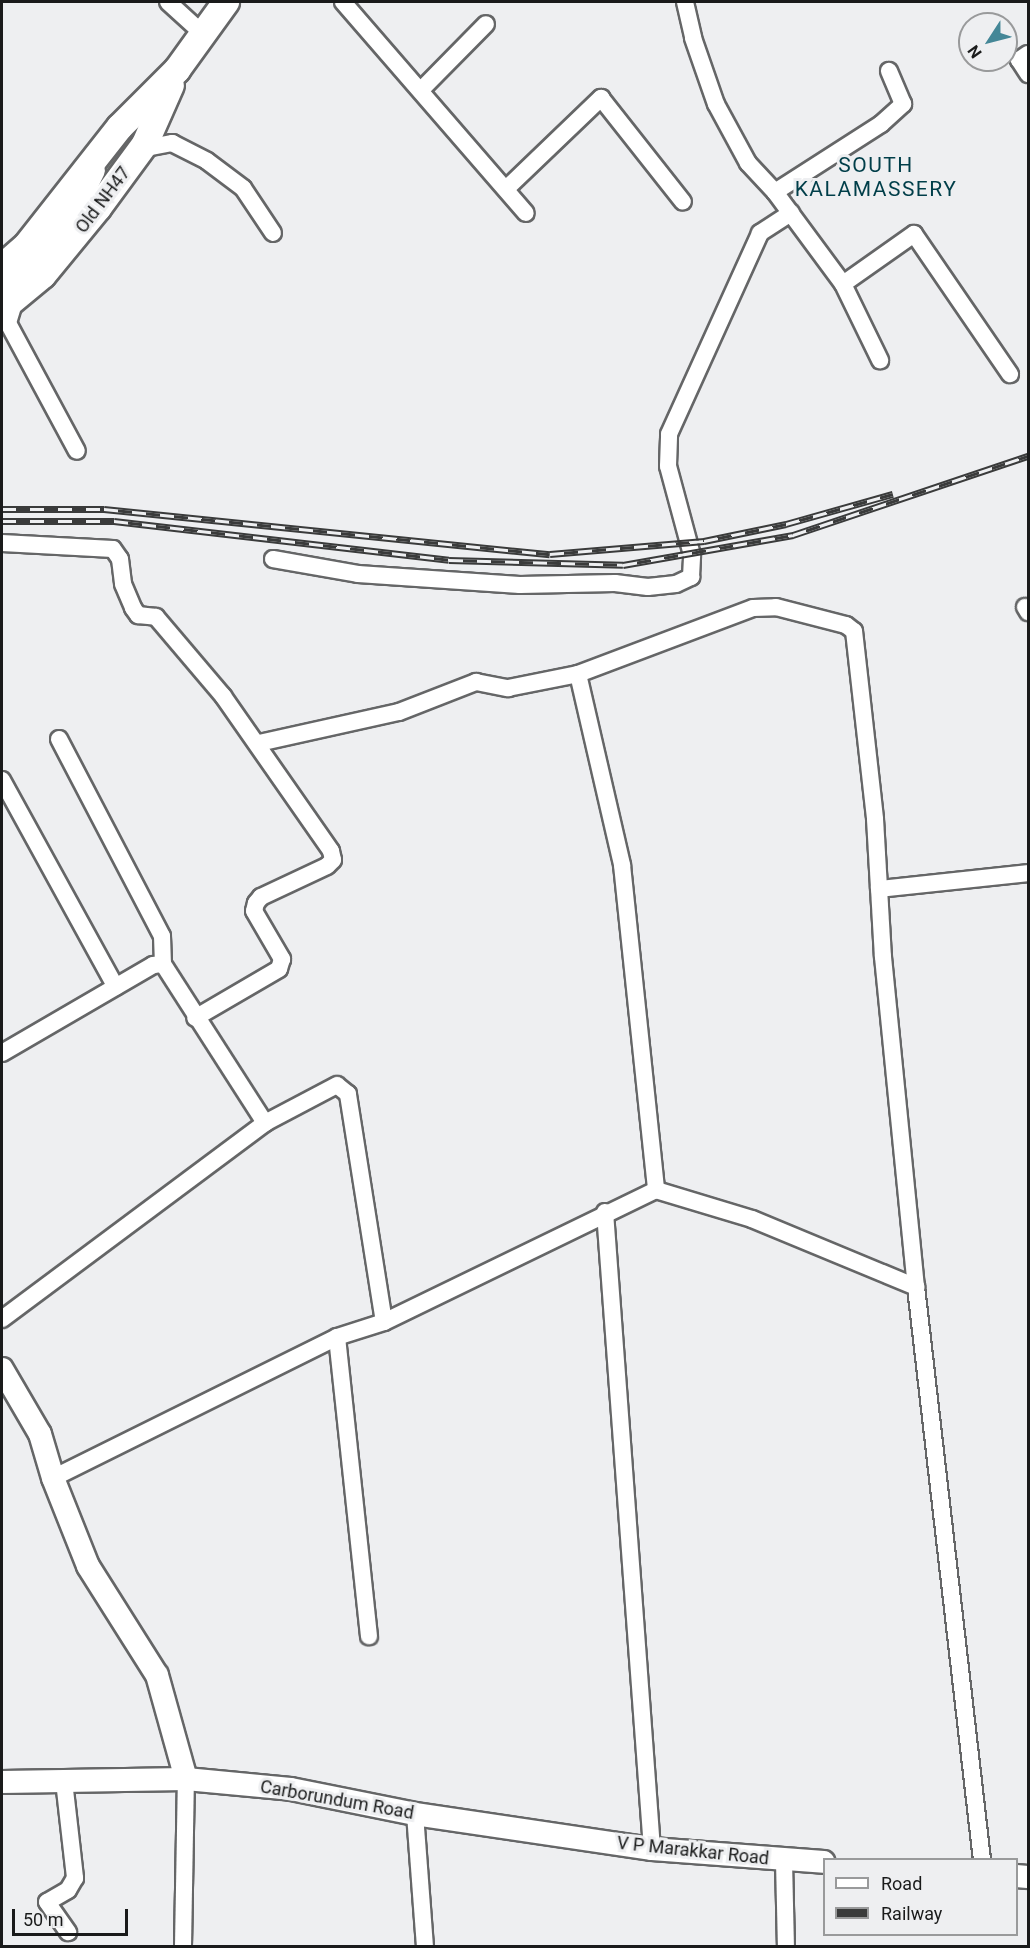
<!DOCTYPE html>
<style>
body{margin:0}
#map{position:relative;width:1030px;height:1948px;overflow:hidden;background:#eeeff1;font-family:Roboto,sans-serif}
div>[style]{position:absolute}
.green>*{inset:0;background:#b4c8ad}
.roads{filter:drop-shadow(2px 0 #656667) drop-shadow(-2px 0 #656667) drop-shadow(0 2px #656667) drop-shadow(0 -2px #656667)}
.street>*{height:16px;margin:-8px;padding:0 8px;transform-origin:8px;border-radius:8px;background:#fff}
.secondary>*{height:22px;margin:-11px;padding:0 11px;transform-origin:11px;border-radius:11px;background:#fff}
.primary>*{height:26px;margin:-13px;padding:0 13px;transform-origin:13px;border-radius:13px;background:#fff}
.rail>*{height:7px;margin-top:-3.5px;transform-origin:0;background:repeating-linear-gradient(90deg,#eeeff1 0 14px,#3a3b3b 0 28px);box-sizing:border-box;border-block:2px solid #3a3b3b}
span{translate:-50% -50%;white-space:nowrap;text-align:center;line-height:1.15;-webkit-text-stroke:6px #eeeff1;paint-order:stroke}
.street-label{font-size:18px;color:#1a1b1b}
.quarter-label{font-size:21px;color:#003e49;letter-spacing:1.5px}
.frame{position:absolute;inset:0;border:3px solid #1a1b1b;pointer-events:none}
.legend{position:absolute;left:823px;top:1858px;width:195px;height:78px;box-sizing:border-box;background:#eeeff1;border:2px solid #999a9b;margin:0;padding:8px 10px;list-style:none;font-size:18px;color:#1a1b1b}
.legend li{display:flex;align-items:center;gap:12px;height:30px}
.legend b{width:30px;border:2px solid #999a9b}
.north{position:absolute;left:958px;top:12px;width:60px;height:60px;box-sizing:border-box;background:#eeeff1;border:2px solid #999a9b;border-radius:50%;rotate:234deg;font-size:16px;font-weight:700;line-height:24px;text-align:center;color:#1a1b1b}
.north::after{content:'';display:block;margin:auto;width:21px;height:27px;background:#448797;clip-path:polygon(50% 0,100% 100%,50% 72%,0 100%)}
.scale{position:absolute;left:12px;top:1909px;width:116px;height:27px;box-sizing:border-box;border:3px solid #1a1b1b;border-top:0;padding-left:8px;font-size:18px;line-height:21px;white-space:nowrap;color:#1a1b1b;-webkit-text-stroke:4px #eeeff1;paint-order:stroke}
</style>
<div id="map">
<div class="green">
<div style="clip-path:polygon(130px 133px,134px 140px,132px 147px,84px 192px)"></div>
</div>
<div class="roads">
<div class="street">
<div style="left:168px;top:2px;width:47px;rotate:42.4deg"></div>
<div style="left:343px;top:2px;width:279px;rotate:49.1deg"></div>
<div style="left:685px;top:2px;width:37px;rotate:77deg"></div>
<div style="left:693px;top:38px;width:70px;rotate:70.8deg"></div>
<div style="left:716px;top:104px;width:67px;rotate:61.5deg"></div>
<div style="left:748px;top:163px;width:40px;rotate:47deg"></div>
<div style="left:775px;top:192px;width:114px;rotate:53.5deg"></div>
<div style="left:843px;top:284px;width:87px;rotate:-35.2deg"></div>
<div style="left:914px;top:234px;width:170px;rotate:55.6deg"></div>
<div style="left:1028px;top:54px;width:11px;rotate:146deg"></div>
<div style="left:1019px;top:60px;width:17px;rotate:57deg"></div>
<div style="left:422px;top:89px;width:91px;rotate:-45.4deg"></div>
<div style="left:141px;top:149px;width:32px;rotate:-11deg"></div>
<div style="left:172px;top:143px;width:39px;rotate:27deg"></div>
<div style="left:207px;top:161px;width:45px;rotate:36.9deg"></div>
<div style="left:243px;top:188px;width:54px;rotate:56.3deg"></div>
<div style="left:506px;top:189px;width:132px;rotate:-43.8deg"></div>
<div style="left:601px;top:98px;width:132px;rotate:51.7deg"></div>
<div style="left:775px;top:192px;width:126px;rotate:-32.7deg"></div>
<div style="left:881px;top:124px;width:30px;rotate:-42deg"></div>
<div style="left:903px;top:104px;width:36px;rotate:-113deg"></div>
<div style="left:843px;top:284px;width:85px;rotate:64deg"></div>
<div style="left:15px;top:300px;width:24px;rotate:107deg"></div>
<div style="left:8px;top:323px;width:145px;rotate:61.7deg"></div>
<div style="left:2px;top:543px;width:111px;rotate:3.1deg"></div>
<div style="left:113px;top:549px;width:12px;rotate:55deg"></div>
<div style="left:120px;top:559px;width:25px;rotate:83deg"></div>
<div style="left:123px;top:584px;width:26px;rotate:67deg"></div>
<div style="left:133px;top:608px;width:9px;rotate:54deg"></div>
<div style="left:138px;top:615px;width:18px;rotate:6deg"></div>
<div style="left:156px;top:617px;width:104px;rotate:49.7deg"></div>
<div style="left:223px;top:696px;width:189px;rotate:55.1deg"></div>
<div style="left:331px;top:851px;width:9px;rotate:77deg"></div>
<div style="left:333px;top:860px;width:8px;rotate:135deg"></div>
<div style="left:327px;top:866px;width:73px;rotate:154.8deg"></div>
<div style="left:261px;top:897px;width:8px;rotate:130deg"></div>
<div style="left:256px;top:903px;width:8px;rotate:104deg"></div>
<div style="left:254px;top:911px;width:56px;rotate:59.7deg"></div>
<div style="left:282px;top:959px;width:10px;rotate:107deg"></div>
<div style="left:279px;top:969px;width:97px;rotate:149.7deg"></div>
<div style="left:273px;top:559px;width:86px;rotate:10deg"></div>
<div style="left:358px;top:574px;width:162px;rotate:3.9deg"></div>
<div style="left:520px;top:585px;width:95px;rotate:-1.2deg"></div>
<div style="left:615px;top:583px;width:33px;rotate:7deg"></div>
<div style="left:648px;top:587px;width:28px;rotate:-6deg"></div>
<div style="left:676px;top:584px;width:17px;rotate:-25deg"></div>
<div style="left:691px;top:577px;width:22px;rotate:-87deg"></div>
<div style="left:692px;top:555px;width:92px;rotate:-105.1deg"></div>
<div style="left:668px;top:466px;width:32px;rotate:-88deg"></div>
<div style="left:669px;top:434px;width:221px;rotate:-65.6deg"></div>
<div style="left:760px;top:233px;width:37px;rotate:-33deg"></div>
<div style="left:1025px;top:607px;width:6px;rotate:59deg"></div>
<div style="left:578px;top:674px;width:196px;rotate:77deg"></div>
<div style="left:622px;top:865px;width:327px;rotate:84deg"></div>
<div style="left:59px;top:739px;width:222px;rotate:62.4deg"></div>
<div style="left:162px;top:936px;width:28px;rotate:88deg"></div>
<div style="left:259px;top:743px;width:143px;rotate:-12.5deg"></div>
<div style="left:399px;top:712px;width:83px;rotate:-21.3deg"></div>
<div style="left:476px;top:682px;width:33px;rotate:11deg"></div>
<div style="left:508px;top:688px;width:71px;rotate:-11.3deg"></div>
<div style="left:578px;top:674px;width:187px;rotate:-20.7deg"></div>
<div style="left:753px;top:608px;width:23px;rotate:-2deg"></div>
<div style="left:776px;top:607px;width:72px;rotate:14.4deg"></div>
<div style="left:846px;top:625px;width:10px;rotate:37deg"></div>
<div style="left:854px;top:631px;width:189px;rotate:83.6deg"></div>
<div style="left:875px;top:819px;width:138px;rotate:86.7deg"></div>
<div style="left:883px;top:957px;width:332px;rotate:84.3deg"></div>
<div style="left:916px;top:1287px;width:577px;rotate:83.43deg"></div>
<div style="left:2px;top:780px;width:236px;rotate:61.2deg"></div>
<div style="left:879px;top:889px;width:150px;rotate:-6.1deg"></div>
<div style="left:2px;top:1053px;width:175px;rotate:-30.2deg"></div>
<div style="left:153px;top:965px;width:10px;rotate:-6deg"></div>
<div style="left:163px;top:964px;width:189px;rotate:57.3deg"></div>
<div style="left:265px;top:1123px;width:328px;rotate:143.3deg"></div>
<div style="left:605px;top:1212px;width:639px;rotate:85.78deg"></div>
<div style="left:384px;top:1322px;width:302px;rotate:-25.9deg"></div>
<div style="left:656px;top:1190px;width:100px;rotate:16.8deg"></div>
<div style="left:752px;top:1219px;width:178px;rotate:22.5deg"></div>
<div style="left:337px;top:1337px;width:301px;rotate:83.9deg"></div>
<div style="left:53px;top:1478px;width:317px;rotate:-26.4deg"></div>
<div style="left:337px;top:1337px;width:49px;rotate:-17.7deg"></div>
<div style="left:384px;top:1322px;width:231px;rotate:-99deg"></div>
<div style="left:348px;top:1094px;width:14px;rotate:-141deg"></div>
<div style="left:337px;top:1085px;width:81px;rotate:152.2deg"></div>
<div style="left:64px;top:1781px;width:98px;rotate:83.5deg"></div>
<div style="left:75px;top:1878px;width:14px;rotate:120deg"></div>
<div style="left:68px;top:1890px;width:24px;rotate:150deg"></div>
<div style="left:47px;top:1902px;width:37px;rotate:55deg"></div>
<div style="left:415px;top:1814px;width:132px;rotate:85.7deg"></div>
<div style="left:784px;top:1861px;width:85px;rotate:88.7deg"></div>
<div style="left:183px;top:1946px;width:167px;rotate:-89deg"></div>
</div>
<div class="secondary">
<div style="left:2px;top:285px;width:76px;rotate:-44.5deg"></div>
<div style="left:56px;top:232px;width:39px;rotate:-53deg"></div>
<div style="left:79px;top:201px;width:34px;rotate:-64deg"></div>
<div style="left:2px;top:1369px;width:75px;rotate:59.7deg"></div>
<div style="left:40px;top:1434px;width:46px;rotate:73.5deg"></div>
<div style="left:53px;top:1478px;width:95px;rotate:68.3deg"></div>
<div style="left:88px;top:1566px;width:129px;rotate:57.7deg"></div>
<div style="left:157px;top:1675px;width:108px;rotate:74.4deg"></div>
<div style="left:2px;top:1782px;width:184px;rotate:-0.9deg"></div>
<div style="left:186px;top:1779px;width:105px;rotate:5.4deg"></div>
<div style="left:291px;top:1789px;width:126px;rotate:11.4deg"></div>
<div style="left:415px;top:1814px;width:240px;rotate:8.4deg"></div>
<div style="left:652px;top:1849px;width:172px;rotate:4.3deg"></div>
<div style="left:1016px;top:1876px;width:12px;rotate:5deg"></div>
</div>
<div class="primary">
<div style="left:2px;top:267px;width:33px;rotate:-41deg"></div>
<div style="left:27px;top:245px;width:150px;rotate:-51.8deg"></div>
<div style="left:120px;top:127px;width:81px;rotate:-45deg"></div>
<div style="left:177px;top:70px;width:84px;rotate:-54.2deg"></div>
<div style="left:2px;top:309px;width:53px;rotate:-39.7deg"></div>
<div style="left:43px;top:275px;width:87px;rotate:-50.6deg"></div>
<div style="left:98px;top:208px;width:79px;rotate:-53.7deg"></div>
<div style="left:145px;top:144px;width:64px;rotate:-66.2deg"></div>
</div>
</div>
<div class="rail">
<div style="left:2px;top:509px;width:102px"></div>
<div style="left:104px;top:509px;width:448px;rotate:5.8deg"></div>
<div style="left:550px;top:554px;width:155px;rotate:-4.8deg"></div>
<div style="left:704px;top:541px;width:84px;rotate:-11.7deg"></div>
<div style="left:786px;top:524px;width:111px;rotate:-15.7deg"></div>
<div style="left:2px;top:521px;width:112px"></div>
<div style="left:114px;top:521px;width:337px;rotate:6.6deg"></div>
<div style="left:449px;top:560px;width:174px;rotate:1.6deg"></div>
<div style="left:623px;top:565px;width:173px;rotate:-10deg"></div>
<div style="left:793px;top:535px;width:248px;rotate:-18.6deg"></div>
</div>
<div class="street-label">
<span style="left:103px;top:200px;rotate:-53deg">Old NH47</span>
<span style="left:337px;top:1800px;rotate:10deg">Carborundum Road</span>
<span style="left:693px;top:1851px;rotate:6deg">V P Marakkar Road</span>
</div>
<div class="quarter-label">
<span style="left:876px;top:177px">SOUTH<br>KALAMASSERY</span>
</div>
<div class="frame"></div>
<ul class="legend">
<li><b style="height:8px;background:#fff"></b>Road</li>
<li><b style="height:8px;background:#3a3b3b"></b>Railway</li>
</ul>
<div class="north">N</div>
<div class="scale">50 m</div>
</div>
